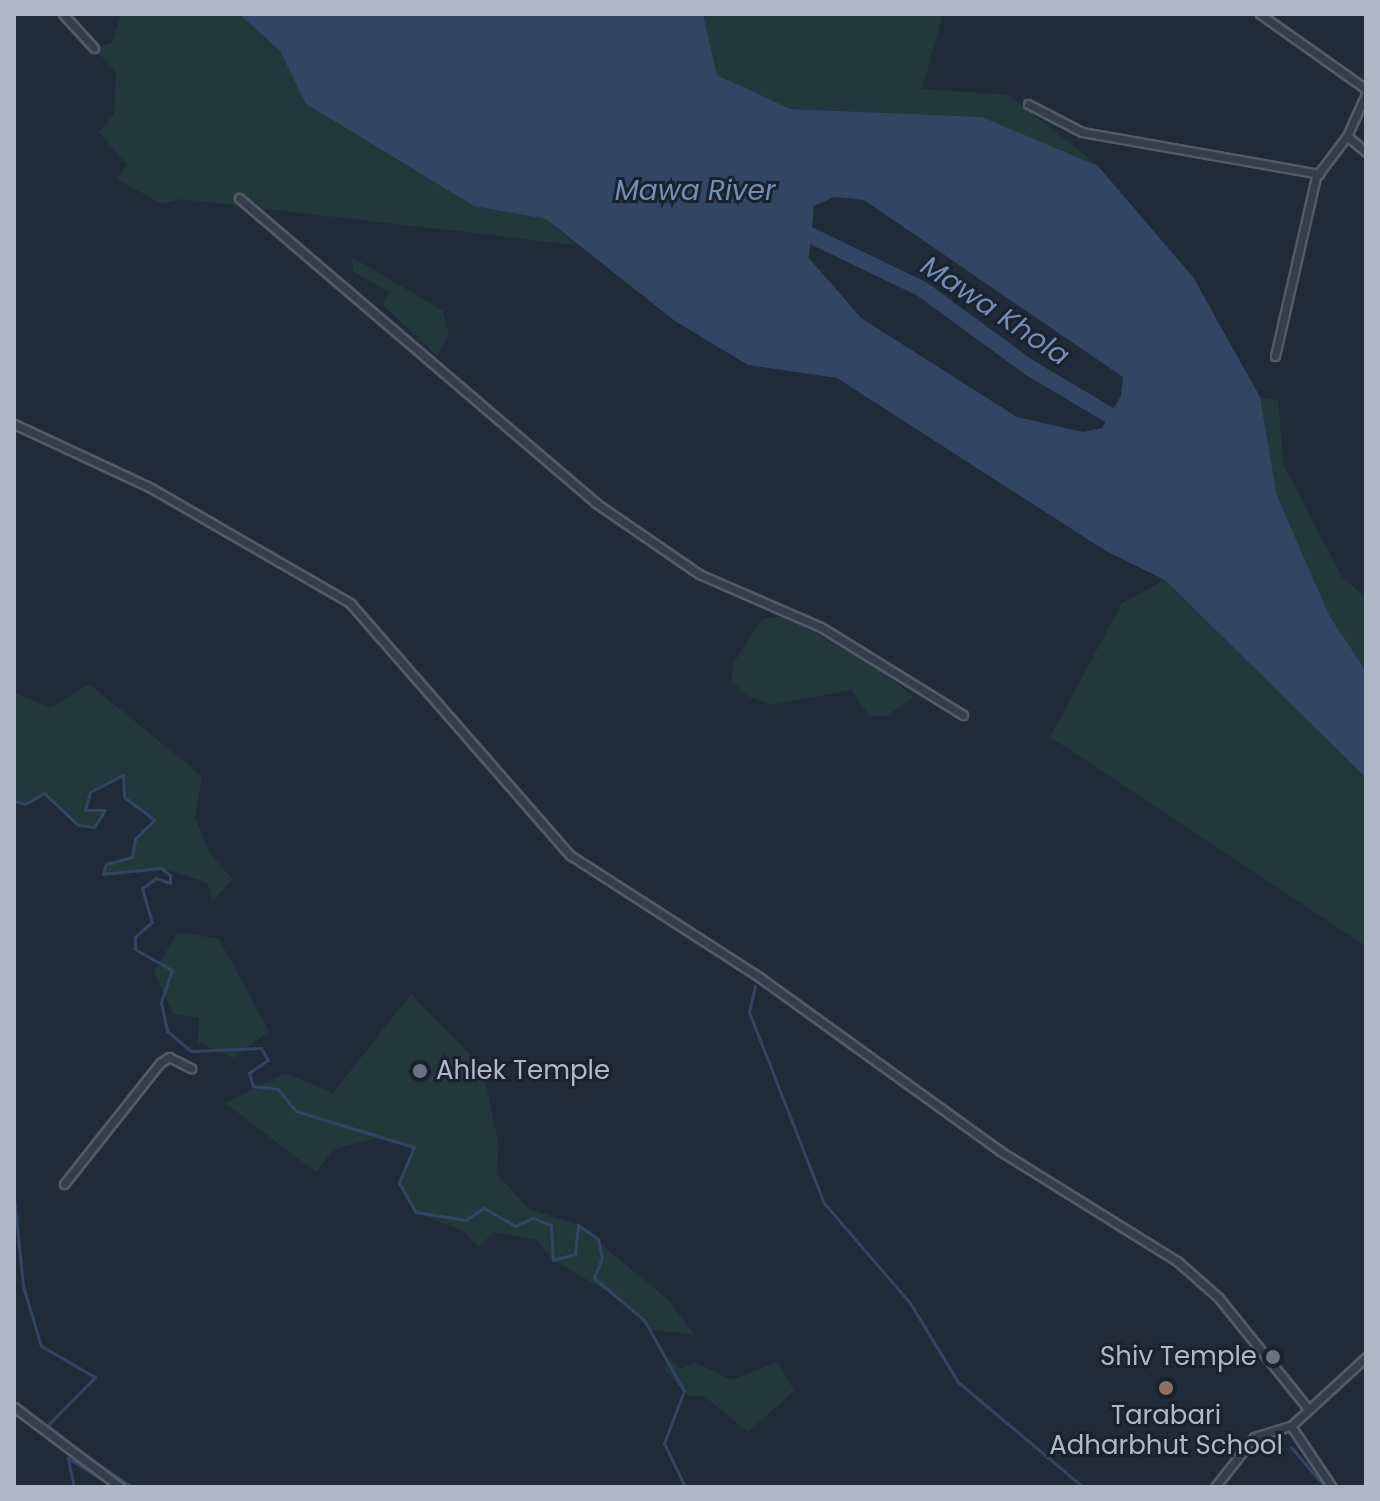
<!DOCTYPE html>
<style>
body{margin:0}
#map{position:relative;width:1380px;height:1501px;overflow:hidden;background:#202b3a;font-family:Poppins,sans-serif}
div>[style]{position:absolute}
.green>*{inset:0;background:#22383b}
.water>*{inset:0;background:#324663}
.stream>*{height:3px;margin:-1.5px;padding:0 1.5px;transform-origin:1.5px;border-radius:1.5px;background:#324663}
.river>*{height:16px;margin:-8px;padding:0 8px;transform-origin:8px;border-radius:8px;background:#324663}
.roads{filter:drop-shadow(2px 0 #515b68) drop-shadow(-2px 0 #515b68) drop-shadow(0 2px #515b68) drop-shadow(0 -2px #515b68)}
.minor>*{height:7px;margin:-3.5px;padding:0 3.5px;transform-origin:3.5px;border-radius:3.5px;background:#343d4b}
.dots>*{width:22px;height:22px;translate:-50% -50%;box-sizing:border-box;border:4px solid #19222f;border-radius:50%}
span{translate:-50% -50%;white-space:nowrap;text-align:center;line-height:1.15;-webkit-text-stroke:6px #19222f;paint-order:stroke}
.poi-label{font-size:26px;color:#aeb8c7}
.left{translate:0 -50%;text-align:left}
.right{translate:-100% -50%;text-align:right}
.water-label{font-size:28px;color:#748eb1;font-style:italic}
.frame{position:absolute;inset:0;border:16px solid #aeb8c7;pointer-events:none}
</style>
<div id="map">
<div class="green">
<div style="clip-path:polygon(121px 14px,239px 14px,280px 51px,306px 104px,474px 206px,546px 219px,576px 245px,182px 199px,162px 204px,117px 179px,127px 165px,99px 132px,114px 114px,116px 72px,94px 48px,112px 43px)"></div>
<div style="clip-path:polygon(703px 14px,943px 14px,922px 89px,1009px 95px,1098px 166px,982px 117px,791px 109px,717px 75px)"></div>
<div style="clip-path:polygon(352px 257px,443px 311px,449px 334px,437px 356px,382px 304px,390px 293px,353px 271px)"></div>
<div style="clip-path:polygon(1260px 397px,1278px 401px,1284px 466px,1342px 577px,1366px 598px,1366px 671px,1330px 617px,1277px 496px)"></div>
<div style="clip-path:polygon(1165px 580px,1366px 778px,1366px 946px,1050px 737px,1122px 603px)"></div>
<div style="clip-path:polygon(784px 616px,871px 664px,914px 697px,886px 716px,870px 716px,851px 690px,772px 705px,747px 696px,731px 680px,733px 664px,762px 619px)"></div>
<div style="clip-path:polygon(89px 684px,202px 776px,195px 817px,210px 854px,233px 879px,212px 902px,208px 883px,161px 868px,103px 874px,106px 864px,132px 857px,135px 839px,154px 820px,124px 797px,123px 776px,90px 792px,86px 809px,105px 810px,94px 827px,78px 825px,44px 793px,25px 804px,14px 801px,14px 693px,51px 708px)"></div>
<div style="clip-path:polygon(178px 932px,219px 939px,269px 1031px,233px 1058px,198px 1042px,199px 1018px,173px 1014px,154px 971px)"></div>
<div style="clip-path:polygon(411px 994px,482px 1067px,499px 1146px,496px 1173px,529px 1209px,578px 1225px,667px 1299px,694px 1334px,650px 1330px,617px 1297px,553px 1260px,537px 1240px,494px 1232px,478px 1247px,465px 1232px,416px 1212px,399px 1183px,414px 1147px,381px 1137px,334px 1149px,316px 1172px,225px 1103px,285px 1073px,333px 1093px)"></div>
<div style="clip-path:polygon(670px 1358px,680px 1369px,696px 1363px,731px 1380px,778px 1362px,794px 1391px,748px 1432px,704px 1396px,689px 1396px,664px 1369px)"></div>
</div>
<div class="water">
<div style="clip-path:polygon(evenodd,239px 14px,703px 14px,717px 75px,791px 109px,982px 117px,1098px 166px,1193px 277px,1260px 397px,1277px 496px,1330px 617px,1366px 671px,1366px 778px,1165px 580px,1106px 551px,837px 378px,748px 365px,675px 321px,546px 219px,474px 206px,306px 104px,280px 51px,239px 14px,834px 197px,864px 200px,1123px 377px,1121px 396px,1102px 428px,1083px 432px,1017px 417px,861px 318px,809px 258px,814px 206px,834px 197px)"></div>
</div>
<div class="stream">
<div style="left:14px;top:801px;width:11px;rotate:15deg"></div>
<div style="left:25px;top:804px;width:22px;rotate:-30deg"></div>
<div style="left:44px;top:793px;width:47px;rotate:43.3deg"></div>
<div style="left:78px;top:825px;width:16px;rotate:7deg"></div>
<div style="left:94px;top:827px;width:20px;rotate:-57deg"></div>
<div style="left:105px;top:810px;width:20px;rotate:180deg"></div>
<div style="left:85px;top:810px;width:19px;rotate:-74deg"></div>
<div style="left:90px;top:792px;width:37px;rotate:-27deg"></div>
<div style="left:123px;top:775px;width:22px;rotate:87deg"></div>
<div style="left:124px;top:797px;width:38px;rotate:37deg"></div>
<div style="left:154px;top:820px;width:27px;rotate:135deg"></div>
<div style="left:135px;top:839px;width:18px;rotate:99deg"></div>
<div style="left:132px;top:857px;width:27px;rotate:165deg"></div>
<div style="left:106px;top:864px;width:10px;rotate:107deg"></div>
<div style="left:103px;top:874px;width:58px;rotate:-5.9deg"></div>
<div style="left:161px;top:868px;width:11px;rotate:38deg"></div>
<div style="left:170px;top:875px;width:8px;rotate:90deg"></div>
<div style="left:170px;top:883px;width:15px;rotate:-160deg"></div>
<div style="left:156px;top:878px;width:17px;rotate:144deg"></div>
<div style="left:142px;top:888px;width:35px;rotate:74deg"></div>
<div style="left:152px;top:922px;width:23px;rotate:139deg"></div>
<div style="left:135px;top:937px;width:12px;rotate:90deg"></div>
<div style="left:135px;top:949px;width:43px;rotate:29.6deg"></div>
<div style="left:172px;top:970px;width:34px;rotate:109deg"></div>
<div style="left:161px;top:1002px;width:30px;rotate:78deg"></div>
<div style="left:167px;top:1031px;width:31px;rotate:40deg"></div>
<div style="left:191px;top:1051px;width:70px;rotate:-2.5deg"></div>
<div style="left:261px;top:1048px;width:14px;rotate:60deg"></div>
<div style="left:268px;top:1060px;width:23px;rotate:146deg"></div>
<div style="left:249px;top:1073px;width:14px;rotate:73deg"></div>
<div style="left:253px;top:1086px;width:25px;rotate:7deg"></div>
<div style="left:278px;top:1089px;width:28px;rotate:51deg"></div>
<div style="left:296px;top:1111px;width:123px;rotate:17deg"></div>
<div style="left:414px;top:1147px;width:39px;rotate:113deg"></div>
<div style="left:399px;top:1183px;width:34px;rotate:60deg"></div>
<div style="left:416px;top:1212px;width:51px;rotate:9.1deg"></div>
<div style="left:466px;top:1220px;width:22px;rotate:-34deg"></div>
<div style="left:484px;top:1208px;width:36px;rotate:30deg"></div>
<div style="left:515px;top:1226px;width:20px;rotate:-24deg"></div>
<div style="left:533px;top:1218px;width:19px;rotate:21deg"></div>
<div style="left:551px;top:1225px;width:35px;rotate:87deg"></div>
<div style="left:553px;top:1260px;width:23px;rotate:-15deg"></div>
<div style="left:575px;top:1254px;width:29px;rotate:-84deg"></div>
<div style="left:578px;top:1225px;width:24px;rotate:35deg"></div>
<div style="left:598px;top:1239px;width:19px;rotate:78deg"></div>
<div style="left:602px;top:1258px;width:22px;rotate:112deg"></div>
<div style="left:594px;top:1278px;width:65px;rotate:40deg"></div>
<div style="left:644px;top:1320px;width:81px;rotate:60.6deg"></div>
<div style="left:684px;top:1391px;width:56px;rotate:111deg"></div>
<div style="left:664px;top:1443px;width:49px;rotate:64.5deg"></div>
<div style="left:755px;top:986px;width:27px;rotate:103deg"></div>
<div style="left:749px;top:1012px;width:205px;rotate:68.6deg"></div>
<div style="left:824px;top:1203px;width:132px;rotate:49.3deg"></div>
<div style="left:910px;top:1303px;width:92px;rotate:58.7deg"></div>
<div style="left:958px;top:1382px;width:163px;rotate:40deg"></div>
<div style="left:14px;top:1197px;width:89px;rotate:84.2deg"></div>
<div style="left:23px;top:1286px;width:63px;rotate:73.3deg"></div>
<div style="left:41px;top:1346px;width:62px;rotate:29.9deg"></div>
<div style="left:95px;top:1377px;width:70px;rotate:134.4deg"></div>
<div style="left:14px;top:1402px;width:32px;rotate:39deg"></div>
<div style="left:1291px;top:1447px;width:52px;rotate:49.6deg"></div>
<div style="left:74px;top:1448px;width:70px;rotate:33.9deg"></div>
<div style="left:68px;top:1458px;width:54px;rotate:32.2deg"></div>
<div style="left:68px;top:1459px;width:29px;rotate:78deg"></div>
</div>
<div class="river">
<div style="left:791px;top:226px;width:145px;rotate:25.7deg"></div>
<div style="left:922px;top:289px;width:134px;rotate:36.2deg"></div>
<div style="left:1030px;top:368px;width:114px;rotate:30.6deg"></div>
</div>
<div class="roads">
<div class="minor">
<div style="left:63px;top:14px;width:46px;rotate:47.6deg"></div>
<div style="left:1260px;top:14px;width:130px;rotate:35.3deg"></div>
<div style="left:1366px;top:94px;width:46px;rotate:114.3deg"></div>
<div style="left:1347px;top:136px;width:25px;rotate:40deg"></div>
<div style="left:1028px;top:104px;width:61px;rotate:27.4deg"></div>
<div style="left:1082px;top:132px;width:241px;rotate:10deg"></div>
<div style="left:239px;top:198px;width:470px;rotate:40.5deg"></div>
<div style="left:596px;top:503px;width:125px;rotate:34.6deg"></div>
<div style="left:699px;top:574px;width:133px;rotate:23.5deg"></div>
<div style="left:821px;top:627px;width:167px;rotate:31.8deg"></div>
<div style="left:1275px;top:356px;width:184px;rotate:-77.1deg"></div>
<div style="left:1316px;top:177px;width:51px;rotate:-52.9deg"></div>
<div style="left:14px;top:424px;width:151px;rotate:25deg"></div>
<div style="left:151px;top:488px;width:230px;rotate:30deg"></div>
<div style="left:350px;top:603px;width:335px;rotate:48.9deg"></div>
<div style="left:570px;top:855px;width:225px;rotate:32.8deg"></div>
<div style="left:759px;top:977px;width:297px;rotate:35.8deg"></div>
<div style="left:1000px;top:1151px;width:208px;rotate:31.9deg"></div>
<div style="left:1177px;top:1261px;width:55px;rotate:41.3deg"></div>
<div style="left:1218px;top:1297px;width:140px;rotate:51.1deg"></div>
<div style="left:64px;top:1184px;width:154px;rotate:-51.6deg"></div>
<div style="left:160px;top:1063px;width:11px;rotate:-34deg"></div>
<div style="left:169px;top:1057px;width:25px;rotate:27deg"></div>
<div style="left:14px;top:1407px;width:133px;rotate:37deg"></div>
<div style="left:1291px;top:1426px;width:73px;rotate:56.1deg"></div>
<div style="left:1215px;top:1487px;width:63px;rotate:-52deg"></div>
<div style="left:1254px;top:1437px;width:39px;rotate:-17deg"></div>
<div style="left:1291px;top:1426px;width:102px;rotate:-42.6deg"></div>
</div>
</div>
<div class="dots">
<div style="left:420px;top:1071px;background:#6b7280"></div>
<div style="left:1273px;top:1357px;background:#6b7280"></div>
<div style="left:1166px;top:1388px;background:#8d6e63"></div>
</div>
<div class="poi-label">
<span class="left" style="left:436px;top:1071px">Ahlek Temple</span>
<span class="right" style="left:1257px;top:1357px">Shiv Temple</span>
<span style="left:1166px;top:1431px">Tarabari<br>Adharbhut School</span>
</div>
<div class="water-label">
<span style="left:695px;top:191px">Mawa River</span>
<span style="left:995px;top:311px;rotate:34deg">Mawa Khola</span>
</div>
<div class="frame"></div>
</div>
